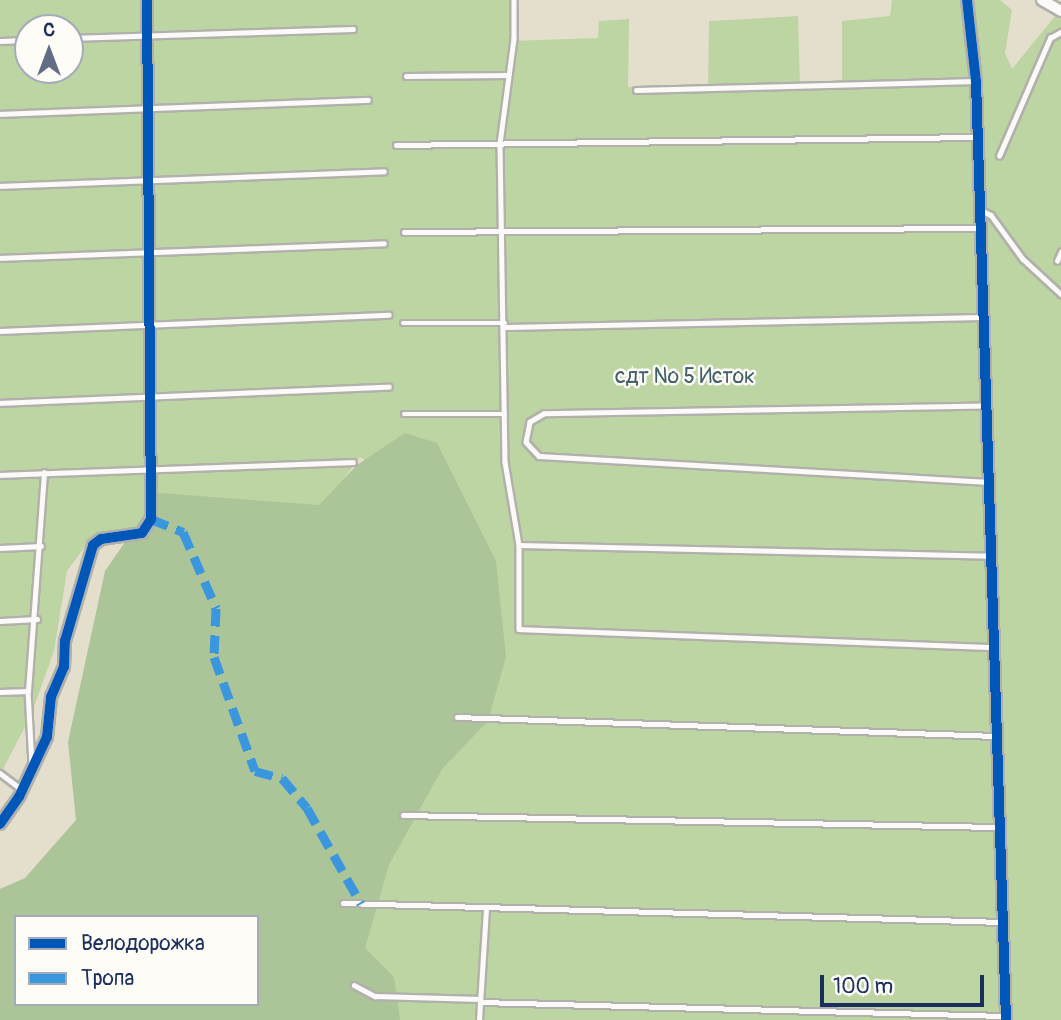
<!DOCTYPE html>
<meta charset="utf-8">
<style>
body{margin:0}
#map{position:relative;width:1061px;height:1020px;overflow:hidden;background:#e4decd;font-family:Pangolin,sans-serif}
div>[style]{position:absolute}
.green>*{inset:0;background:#bcd5a2}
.forest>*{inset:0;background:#abc599}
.roads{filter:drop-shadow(2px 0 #b1b0aa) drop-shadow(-2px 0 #b1b0aa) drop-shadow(0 2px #b1b0aa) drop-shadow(0 -2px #b1b0aa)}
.lane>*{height:4.5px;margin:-2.25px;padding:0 2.25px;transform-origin:2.25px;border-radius:2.25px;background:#fbfaf8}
.street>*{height:10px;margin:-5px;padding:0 5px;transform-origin:5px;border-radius:5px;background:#fbfaf8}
.quiet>*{height:9px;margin-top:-4.5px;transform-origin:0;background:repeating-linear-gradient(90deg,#3a97de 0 18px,transparent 0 27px)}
.cycleway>*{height:10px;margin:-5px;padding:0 5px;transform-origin:5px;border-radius:5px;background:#0057b8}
span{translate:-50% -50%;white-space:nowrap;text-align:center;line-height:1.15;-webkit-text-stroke:5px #fdfcf7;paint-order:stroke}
.park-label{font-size:21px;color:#415f68}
.legend{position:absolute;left:14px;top:915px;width:245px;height:91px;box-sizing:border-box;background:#fdfcf7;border:2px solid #a3aaba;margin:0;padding:9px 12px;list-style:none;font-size:21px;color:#1b2f5e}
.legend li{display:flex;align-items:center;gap:14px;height:35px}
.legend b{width:35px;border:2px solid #a3aaba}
.north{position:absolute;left:14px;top:14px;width:70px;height:70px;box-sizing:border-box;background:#fdfcf7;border:2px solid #a3aaba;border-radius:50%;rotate:0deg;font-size:19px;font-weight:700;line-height:28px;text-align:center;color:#1b2f5e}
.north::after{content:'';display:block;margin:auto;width:24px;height:32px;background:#616c85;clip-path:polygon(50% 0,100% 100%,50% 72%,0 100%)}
.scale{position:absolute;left:820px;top:975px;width:164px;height:32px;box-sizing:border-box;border:4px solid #1b2f5e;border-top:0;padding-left:9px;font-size:21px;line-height:24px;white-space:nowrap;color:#1b2f5e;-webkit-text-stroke:5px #fdfcf7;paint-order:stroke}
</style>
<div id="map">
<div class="green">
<div style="clip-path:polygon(evenodd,0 0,509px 0,509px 41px,598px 38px,599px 21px,629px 19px,628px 87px,708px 85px,709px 21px,798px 16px,800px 87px,842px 83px,842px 21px,890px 16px,892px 0,1000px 0,1012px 10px,1005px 53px,1012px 69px,1061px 9px,1061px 1020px,347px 1020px,386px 475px,360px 457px,274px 574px,165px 528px,92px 537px,67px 571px,54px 651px,31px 715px,0 775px,0 0,28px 28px,70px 28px,70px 70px,28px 70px,28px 28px)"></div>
</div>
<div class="forest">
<div style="clip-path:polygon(evenodd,405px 433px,437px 443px,496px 561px,506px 657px,488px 721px,442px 769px,389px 865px,365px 948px,394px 977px,400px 1020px,0 1020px,0 889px,25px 878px,76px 820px,68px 742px,105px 571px,159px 493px,319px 505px,357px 465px,405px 433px,16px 917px,257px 917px,257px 1004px,16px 1004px,16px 917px)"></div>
</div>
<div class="roads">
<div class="lane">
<div style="left:514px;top:0;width:39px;rotate:90deg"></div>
<div style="left:514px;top:39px;width:106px;rotate:97.6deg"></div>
<div style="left:500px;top:144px;width:318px;rotate:89.1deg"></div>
<div style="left:505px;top:462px;width:84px;rotate:80.4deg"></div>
<div style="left:519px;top:545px;width:84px;rotate:90deg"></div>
<div style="left:519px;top:629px;width:473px;rotate:2.2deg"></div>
<div style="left:70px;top:38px;width:283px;rotate:-1.8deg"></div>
<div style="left:0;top:41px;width:28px;rotate:-2deg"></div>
<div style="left:406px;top:76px;width:102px;rotate:-0.6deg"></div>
<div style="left:636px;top:90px;width:339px;rotate:-1.5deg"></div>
<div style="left:0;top:114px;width:368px;rotate:-2.2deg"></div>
<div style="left:396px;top:145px;width:579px;rotate:-0.79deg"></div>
<div style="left:999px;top:156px;width:129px;rotate:-66.6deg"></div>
<div style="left:1050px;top:38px;width:13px;rotate:-29deg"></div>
<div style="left:0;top:186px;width:384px;rotate:-2.2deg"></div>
<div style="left:981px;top:210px;width:11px;rotate:27deg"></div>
<div style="left:991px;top:215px;width:54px;rotate:54deg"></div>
<div style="left:1023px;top:259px;width:52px;rotate:42.6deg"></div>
<div style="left:404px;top:232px;width:575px;rotate:-0.4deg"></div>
<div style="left:0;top:258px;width:384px;rotate:-2.2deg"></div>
<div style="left:1057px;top:261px;width:10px;rotate:-66deg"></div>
<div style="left:403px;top:323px;width:102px"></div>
<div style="left:505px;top:327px;width:477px;rotate:-1.2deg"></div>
<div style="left:0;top:331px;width:389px;rotate:-2.4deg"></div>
<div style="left:0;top:403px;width:389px;rotate:-2.4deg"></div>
<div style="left:986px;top:406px;width:442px;rotate:179deg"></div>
<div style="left:544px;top:414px;width:16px;rotate:150deg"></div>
<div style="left:530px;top:422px;width:20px;rotate:101deg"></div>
<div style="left:526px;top:442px;width:19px;rotate:47deg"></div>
<div style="left:539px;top:456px;width:450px;rotate:3.3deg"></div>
<div style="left:404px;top:414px;width:101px"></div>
<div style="left:0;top:475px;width:353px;rotate:-2.1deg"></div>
<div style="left:519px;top:545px;width:471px;rotate:1.3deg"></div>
<div style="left:0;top:548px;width:41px;rotate:-2.8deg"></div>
<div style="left:0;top:621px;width:37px;rotate:-3deg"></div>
<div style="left:28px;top:691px;width:73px;rotate:86.9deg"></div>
<div style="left:0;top:692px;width:28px;rotate:-2deg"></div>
<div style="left:28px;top:691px;width:219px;rotate:-85.8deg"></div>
<div style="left:457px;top:717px;width:539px;rotate:2.02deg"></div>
<div style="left:0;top:773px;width:26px;rotate:37deg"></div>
<div style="left:403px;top:815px;width:595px;rotate:1.16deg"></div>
<div style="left:343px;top:903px;width:659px;rotate:1.65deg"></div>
<div style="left:354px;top:985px;width:24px;rotate:28deg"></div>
<div style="left:375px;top:996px;width:105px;rotate:1.6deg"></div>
<div style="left:480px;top:1002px;width:525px;rotate:1.53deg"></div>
<div style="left:479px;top:1020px;width:111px;rotate:-86.4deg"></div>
</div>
<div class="street">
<div style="left:967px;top:0;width:81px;rotate:83.7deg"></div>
<div style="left:976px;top:81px;width:939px;rotate:88.17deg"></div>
<div style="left:1042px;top:0;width:22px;rotate:30deg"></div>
<div style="left:0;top:824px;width:33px;rotate:-55deg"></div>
<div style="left:19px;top:797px;width:66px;rotate:-65deg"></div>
<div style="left:47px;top:737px;width:40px;rotate:-84.3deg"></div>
<div style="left:51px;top:697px;width:33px;rotate:-67deg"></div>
<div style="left:64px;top:667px;width:26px;rotate:-88deg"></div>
<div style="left:65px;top:641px;width:100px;rotate:-73.7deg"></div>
<div style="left:93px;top:545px;width:10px;rotate:-37deg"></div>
<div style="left:101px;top:539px;width:41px;rotate:-8.3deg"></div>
<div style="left:142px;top:533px;width:17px;rotate:-57deg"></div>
<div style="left:151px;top:519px;width:519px;rotate:-90.44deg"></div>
</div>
</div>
<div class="quiet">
<div style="left:151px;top:519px;width:35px;rotate:22deg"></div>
<div style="left:183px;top:532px;width:83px;rotate:66.5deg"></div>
<div style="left:216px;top:608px;width:49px;rotate:92.3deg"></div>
<div style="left:214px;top:657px;width:121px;rotate:70.2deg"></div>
<div style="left:255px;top:771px;width:28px;rotate:15deg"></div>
<div style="left:282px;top:778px;width:39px;rotate:50deg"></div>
<div style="left:307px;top:808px;width:110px;rotate:60.6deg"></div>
</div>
<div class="cycleway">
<div style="left:967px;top:0;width:81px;rotate:83.7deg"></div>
<div style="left:976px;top:81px;width:939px;rotate:88.17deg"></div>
<div style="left:0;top:824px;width:33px;rotate:-55deg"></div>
<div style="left:19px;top:797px;width:66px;rotate:-65deg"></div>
<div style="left:47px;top:737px;width:40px;rotate:-84.3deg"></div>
<div style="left:51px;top:697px;width:33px;rotate:-67deg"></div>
<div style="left:64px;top:667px;width:26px;rotate:-88deg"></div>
<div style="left:65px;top:641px;width:100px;rotate:-73.7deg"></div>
<div style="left:93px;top:545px;width:10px;rotate:-37deg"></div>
<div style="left:101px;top:539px;width:41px;rotate:-8.3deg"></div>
<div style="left:142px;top:533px;width:17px;rotate:-57deg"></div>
<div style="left:151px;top:519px;width:519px;rotate:-90.44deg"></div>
</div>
<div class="park-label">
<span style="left:685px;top:377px">сдт № 5 Исток</span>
</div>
<ul class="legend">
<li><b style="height:9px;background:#0057b8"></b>Велодорожка</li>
<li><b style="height:9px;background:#3a97de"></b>Тропа</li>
</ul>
<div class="north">С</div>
<div class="scale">100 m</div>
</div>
